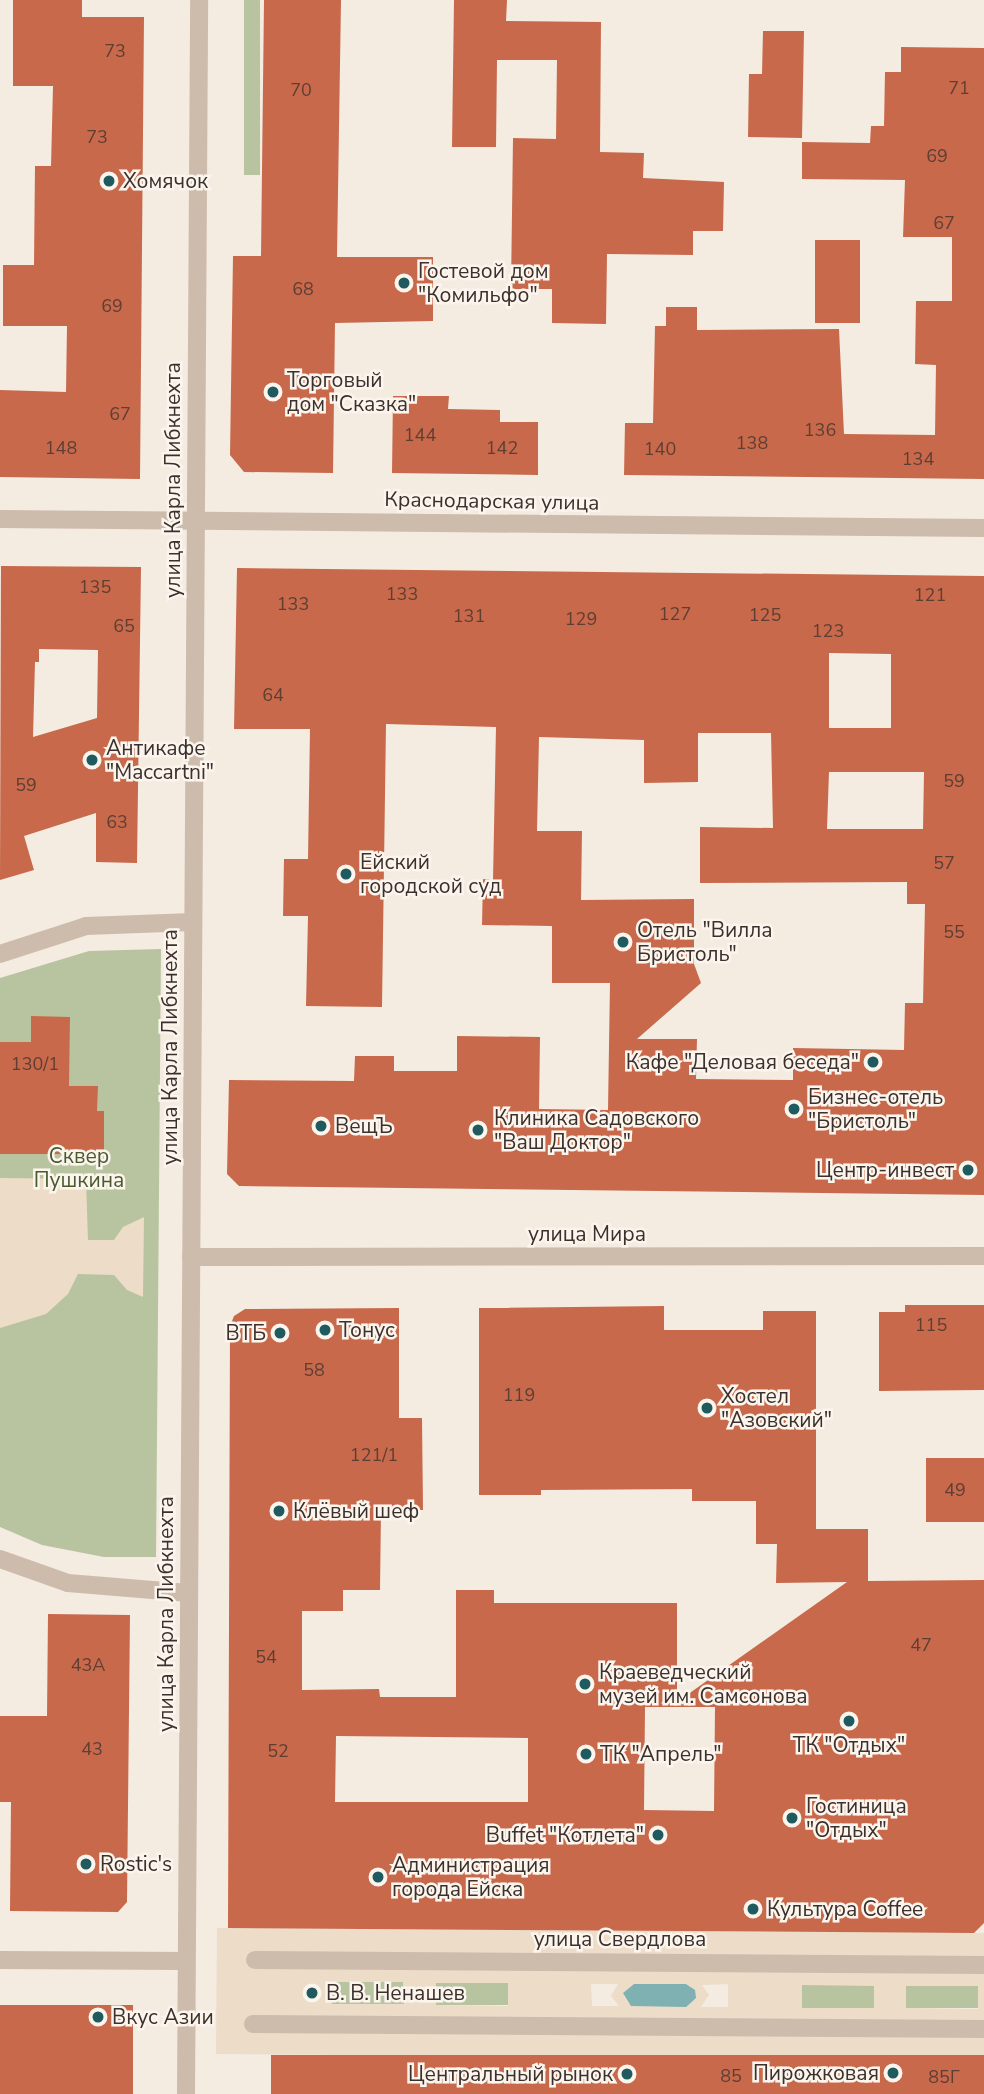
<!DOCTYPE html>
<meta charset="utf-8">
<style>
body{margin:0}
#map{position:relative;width:984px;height:2094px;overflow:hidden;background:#f4ebe1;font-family:"Nunito Sans",sans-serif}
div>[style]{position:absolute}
.green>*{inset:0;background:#b8c4a0;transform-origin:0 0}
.plaza>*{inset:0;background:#ecdcc8}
.water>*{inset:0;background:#7fb0b2}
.building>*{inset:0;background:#c8694b;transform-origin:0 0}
.minor>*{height:18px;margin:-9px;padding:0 9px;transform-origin:9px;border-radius:9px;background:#cdbbac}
.dots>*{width:19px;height:19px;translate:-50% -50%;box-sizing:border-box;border:4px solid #fbf5ee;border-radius:50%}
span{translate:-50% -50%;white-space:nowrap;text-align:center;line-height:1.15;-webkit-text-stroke:5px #fbf5ee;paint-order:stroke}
.number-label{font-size:18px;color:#5e3e33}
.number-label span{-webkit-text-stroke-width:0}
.poi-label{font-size:21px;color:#3b302b}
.left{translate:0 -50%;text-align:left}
.right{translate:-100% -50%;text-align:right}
.street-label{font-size:21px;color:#3b302b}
.park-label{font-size:21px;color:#4a5a2e}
</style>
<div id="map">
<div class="green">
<div style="left:244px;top:0;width:16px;height:175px"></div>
<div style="clip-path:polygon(161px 949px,156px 1557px,104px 1557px,42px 1545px,0 1527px,0 978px,89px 951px)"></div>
<div style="left:332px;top:1982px;width:72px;height:22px"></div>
<div style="left:436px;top:1983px;width:72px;height:22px"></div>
<div style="left:802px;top:1985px;width:72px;height:23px"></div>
<div style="left:906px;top:1986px;width:72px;height:22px"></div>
</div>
<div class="plaza">
<div style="clip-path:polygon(0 1178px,86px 1179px,88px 1240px,114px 1240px,123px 1227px,144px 1217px,143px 1297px,127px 1290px,114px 1275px,78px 1274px,68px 1294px,46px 1314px,0 1328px)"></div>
<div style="clip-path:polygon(evenodd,217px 1928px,984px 1933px,984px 2060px,216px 2054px,217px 1928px,332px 1982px,403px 1982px,404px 2004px,332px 2004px,332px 1982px,217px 1928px,436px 1983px,508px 1983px,508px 2006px,436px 2005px,436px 1983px,217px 1928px,591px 1984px,618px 1984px,611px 1996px,619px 2006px,592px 2006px,591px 1984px,217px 1928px,634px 1984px,686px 1984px,692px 1987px,634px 2006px,623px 1993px,634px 1984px,217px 1928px,728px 1984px,728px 2007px,701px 2007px,709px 1995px,702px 1985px,728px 1984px,217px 1928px,802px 1985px,874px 1986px,874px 2008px,802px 2008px,802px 1985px,217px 1928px,906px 1986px,978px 1986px,978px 2009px,906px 2008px,906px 1986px)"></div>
</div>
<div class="water">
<div style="clip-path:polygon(634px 1984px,686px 1984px,695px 1990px,696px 1998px,686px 2007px,631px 2006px,623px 1993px)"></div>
</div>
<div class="building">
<div style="clip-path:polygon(13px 0,82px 0,82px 17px,144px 17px,140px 479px,0 477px,0 390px,66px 392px,67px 326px,3px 326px,3px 265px,34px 265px,35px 166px,51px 166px,53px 86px,13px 86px)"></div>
<div style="clip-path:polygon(264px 0,341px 0,337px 257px,433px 257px,433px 321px,335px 323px,333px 473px,244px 472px,230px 455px,233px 256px,261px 256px)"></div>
<div style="clip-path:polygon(454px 0,507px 0,506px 21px,601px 22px,600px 152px,644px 153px,643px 178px,724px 182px,723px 231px,693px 231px,693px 255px,607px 254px,606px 324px,552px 323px,552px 289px,511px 289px,513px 138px,556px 139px,557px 60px,497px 60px,496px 147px,452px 147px)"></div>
<div style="clip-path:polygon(763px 31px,804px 31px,802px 138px,748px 137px,749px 74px,762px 74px)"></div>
<div style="clip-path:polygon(901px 47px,984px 48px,984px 479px,624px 475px,625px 423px,653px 423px,655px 326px,666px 326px,666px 307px,697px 307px,697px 330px,839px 329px,844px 434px,935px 435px,936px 365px,915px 364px,916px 301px,952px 301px,952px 237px,903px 237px,905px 180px,802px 179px,802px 142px,870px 143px,871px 126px,884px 126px,885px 72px,901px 72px)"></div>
<div style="left:815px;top:240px;width:45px;height:83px"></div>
<div style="clip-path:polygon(393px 396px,449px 396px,448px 409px,500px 410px,500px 422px,538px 422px,538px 475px,392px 473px)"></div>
<div style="clip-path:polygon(evenodd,1px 566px,141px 567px,137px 863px,96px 862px,96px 813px,24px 836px,34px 870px,0 880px,1px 566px,39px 649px,98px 650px,97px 718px,33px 737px,35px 662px,39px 662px,39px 649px)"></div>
<div style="clip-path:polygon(evenodd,237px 568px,984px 576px,984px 1195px,239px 1186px,227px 1174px,229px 1080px,354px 1081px,355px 1056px,394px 1056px,394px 1071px,457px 1071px,457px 1036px,540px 1037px,539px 1109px,608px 1110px,610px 983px,552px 983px,552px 926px,482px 925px,483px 879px,493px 880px,496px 727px,386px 724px,382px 1007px,306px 1006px,308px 916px,283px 916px,284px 859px,308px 859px,310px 729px,234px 729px,237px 568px,829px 653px,891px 654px,891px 728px,829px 728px,829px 653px,237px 568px,698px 733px,771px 733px,773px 828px,700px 827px,700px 883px,907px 882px,907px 904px,925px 904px,923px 1003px,905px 1003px,904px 1050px,793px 1048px,793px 1080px,696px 1079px,697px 1039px,637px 1039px,701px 983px,694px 964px,694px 899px,581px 900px,582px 831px,537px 831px,539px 737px,644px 740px,644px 783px,698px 782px,698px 733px,237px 568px,829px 772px,924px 772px,923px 829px,827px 829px,829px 772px)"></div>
<div style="clip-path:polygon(31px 1016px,70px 1017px,69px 1086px,98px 1086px,97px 1111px,104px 1111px,104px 1154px,0 1154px,0 1042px,31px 1042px)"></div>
<div style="clip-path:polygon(905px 1305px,984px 1305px,984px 1390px,879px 1391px,879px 1312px,905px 1312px)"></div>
<div style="clip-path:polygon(evenodd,664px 1306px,664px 1330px,763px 1330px,763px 1311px,816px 1311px,816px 1529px,868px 1529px,868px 1581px,984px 1580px,984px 1923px,974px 1933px,228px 1928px,230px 1326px,234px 1316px,245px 1309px,399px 1308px,399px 1418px,422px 1418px,423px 1510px,381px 1510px,380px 1590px,343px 1590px,343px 1611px,302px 1611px,302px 1690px,379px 1689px,380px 1697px,456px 1697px,456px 1590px,494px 1590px,494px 1603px,677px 1603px,677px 1702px,847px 1582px,776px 1583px,777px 1544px,756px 1544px,756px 1501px,692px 1501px,692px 1489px,541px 1490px,541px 1495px,479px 1495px,479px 1308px,664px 1306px,645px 1707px,715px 1707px,714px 1811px,644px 1810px,645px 1707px,664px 1306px,336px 1736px,528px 1738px,528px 1802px,335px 1802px,336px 1736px)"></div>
<div style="left:926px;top:1458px;width:58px;height:64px"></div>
<div style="clip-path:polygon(48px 1614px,130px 1615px,127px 1902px,118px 1912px,10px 1911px,11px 1802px,0 1802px,0 1716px,47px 1716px)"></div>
<div style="left:0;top:2005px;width:133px;height:89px"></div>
<div style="left:271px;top:2055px;width:713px;height:39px"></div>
</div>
<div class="minor">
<div style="left:0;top:519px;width:984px;rotate:0.52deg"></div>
<div style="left:0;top:954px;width:90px;rotate:-18deg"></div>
<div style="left:86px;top:926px;width:107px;rotate:-2.1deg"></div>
<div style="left:191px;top:1257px;width:793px;rotate:-0.07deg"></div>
<div style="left:0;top:1559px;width:72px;rotate:19.4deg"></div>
<div style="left:68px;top:1583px;width:121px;rotate:4.7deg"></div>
<div style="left:0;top:1960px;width:186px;rotate:0.3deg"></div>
<div style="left:255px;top:1960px;width:729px;rotate:0.39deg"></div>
<div style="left:253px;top:2024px;width:731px;rotate:0.39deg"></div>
<div style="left:186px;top:2094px;width:2094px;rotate:-89.64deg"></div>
</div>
<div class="dots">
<div style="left:109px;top:181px;background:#1f5a5e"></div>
<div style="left:404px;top:283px;background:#1f5a5e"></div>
<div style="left:273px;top:392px;background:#1f5a5e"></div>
<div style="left:92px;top:760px;background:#1f5a5e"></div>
<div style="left:346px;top:874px;background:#1f5a5e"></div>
<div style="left:623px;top:942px;background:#1f5a5e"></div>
<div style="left:873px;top:1062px;background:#1f5a5e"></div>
<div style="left:794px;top:1109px;background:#1f5a5e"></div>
<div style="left:321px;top:1126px;background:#1f5a5e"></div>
<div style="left:478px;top:1130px;background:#1f5a5e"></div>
<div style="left:968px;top:1170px;background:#1f5a5e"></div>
<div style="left:325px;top:1330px;background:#1f5a5e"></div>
<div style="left:280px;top:1333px;background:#1f5a5e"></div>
<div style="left:707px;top:1408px;background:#1f5a5e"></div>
<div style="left:279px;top:1511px;background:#1f5a5e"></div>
<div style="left:585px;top:1684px;background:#1f5a5e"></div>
<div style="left:849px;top:1721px;background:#1f5a5e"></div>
<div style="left:586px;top:1754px;background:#1f5a5e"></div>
<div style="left:792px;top:1818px;background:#1f5a5e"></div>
<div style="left:658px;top:1835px;background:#1f5a5e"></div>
<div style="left:86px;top:1864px;background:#1f5a5e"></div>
<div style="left:378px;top:1877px;background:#1f5a5e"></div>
<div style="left:753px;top:1909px;background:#1f5a5e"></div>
<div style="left:312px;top:1993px;background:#1f5a5e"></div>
<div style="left:98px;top:2017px;background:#1f5a5e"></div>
<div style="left:893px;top:2073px;background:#1f5a5e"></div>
<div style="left:627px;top:2074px;background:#1f5a5e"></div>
</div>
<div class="number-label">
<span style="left:115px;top:51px">73</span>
<span style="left:959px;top:88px">71</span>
<span style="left:301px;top:90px">70</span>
<span style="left:97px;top:137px">73</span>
<span style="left:937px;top:156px">69</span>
<span style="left:944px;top:223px">67</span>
<span style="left:303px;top:289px">68</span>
<span style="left:112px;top:306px">69</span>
<span style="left:120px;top:414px">67</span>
<span style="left:820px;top:430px">136</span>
<span style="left:420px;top:435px">144</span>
<span style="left:752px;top:443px">138</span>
<span style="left:61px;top:448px">148</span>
<span style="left:502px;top:448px">142</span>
<span style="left:660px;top:449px">140</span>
<span style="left:918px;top:459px">134</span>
<span style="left:95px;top:587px">135</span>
<span style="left:402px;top:594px">133</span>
<span style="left:930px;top:595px">121</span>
<span style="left:293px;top:604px">133</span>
<span style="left:675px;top:614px">127</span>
<span style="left:765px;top:615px">125</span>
<span style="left:469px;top:616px">131</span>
<span style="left:581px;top:619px">129</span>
<span style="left:124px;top:626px">65</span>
<span style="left:828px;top:631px">123</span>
<span style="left:273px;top:695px">64</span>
<span style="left:954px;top:781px">59</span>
<span style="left:26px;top:785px">59</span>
<span style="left:117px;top:822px">63</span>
<span style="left:944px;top:863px">57</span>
<span style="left:954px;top:932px">55</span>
<span style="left:35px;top:1064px">130/1</span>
<span style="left:931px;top:1325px">115</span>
<span style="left:314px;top:1370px">58</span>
<span style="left:519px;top:1395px">119</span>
<span style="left:374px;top:1455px">121/1</span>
<span style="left:955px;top:1490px">49</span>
<span style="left:921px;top:1645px">47</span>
<span style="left:266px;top:1657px">54</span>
<span style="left:88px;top:1665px">43А</span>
<span style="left:92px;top:1749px">43</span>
<span style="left:278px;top:1751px">52</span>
<span style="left:731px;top:2076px">85</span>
<span style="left:944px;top:2077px">85Г</span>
</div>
<div class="poi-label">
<span class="left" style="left:123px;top:181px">Хомячок</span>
<span class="left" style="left:418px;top:283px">Гостевой дом<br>"Комильфо"</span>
<span class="left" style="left:287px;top:392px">Торговый<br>дом "Сказка"</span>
<span class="left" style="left:106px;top:760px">Антикафе<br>"Maccartni"</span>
<span class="left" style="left:360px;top:874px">Ейский<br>городской суд</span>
<span class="left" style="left:637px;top:942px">Отель "Вилла<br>Бристоль"</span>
<span class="right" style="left:859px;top:1062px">Кафе "Деловая беседа"</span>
<span class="left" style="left:808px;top:1109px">Бизнес-отель<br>"Бристоль"</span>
<span class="left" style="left:494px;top:1130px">Клиника Садовского<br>"Ваш Доктор"</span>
<span class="left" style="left:335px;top:1126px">ВещЪ</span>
<span class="right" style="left:954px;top:1170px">Центр-инвест</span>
<span class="left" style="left:339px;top:1330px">Тонус</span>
<span class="right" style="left:266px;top:1333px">ВТБ</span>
<span class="left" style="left:721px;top:1408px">Хостел<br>"Азовский"</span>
<span class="left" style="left:293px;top:1511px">Клёвый шеф</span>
<span class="left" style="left:599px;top:1684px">Краеведческий<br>музей им. Самсонова</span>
<span style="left:849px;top:1745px">ТК "Отдых"</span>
<span class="left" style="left:600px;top:1754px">ТК "Апрель"</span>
<span class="left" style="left:806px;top:1818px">Гостиница<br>"Отдых"</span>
<span class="right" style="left:644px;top:1835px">Buffet "Котлета"</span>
<span class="left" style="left:100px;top:1864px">Rostic's</span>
<span class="left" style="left:392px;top:1877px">Администрация<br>города Ейска</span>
<span class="left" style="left:767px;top:1909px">Культура Coffee</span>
<span class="left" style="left:326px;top:1993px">В. В. Ненашев</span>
<span class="left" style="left:112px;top:2017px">Вкус Азии</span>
<span class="right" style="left:879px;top:2073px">Пирожковая</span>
<span class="right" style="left:613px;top:2074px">Центральный рынок</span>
</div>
<div class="street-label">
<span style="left:173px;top:480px;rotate:-90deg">улица Карла Либкнехта</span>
<span style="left:492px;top:501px;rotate:1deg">Краснодарская улица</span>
<span style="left:170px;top:1047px;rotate:-90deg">улица Карла Либкнехта</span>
<span style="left:587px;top:1234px">улица Мира</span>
<span style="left:166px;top:1614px;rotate:-90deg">улица Карла Либкнехта</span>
<span style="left:620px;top:1939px">улица Свердлова</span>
</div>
<div class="park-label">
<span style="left:79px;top:1168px">Сквер<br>Пушкина</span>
</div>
</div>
